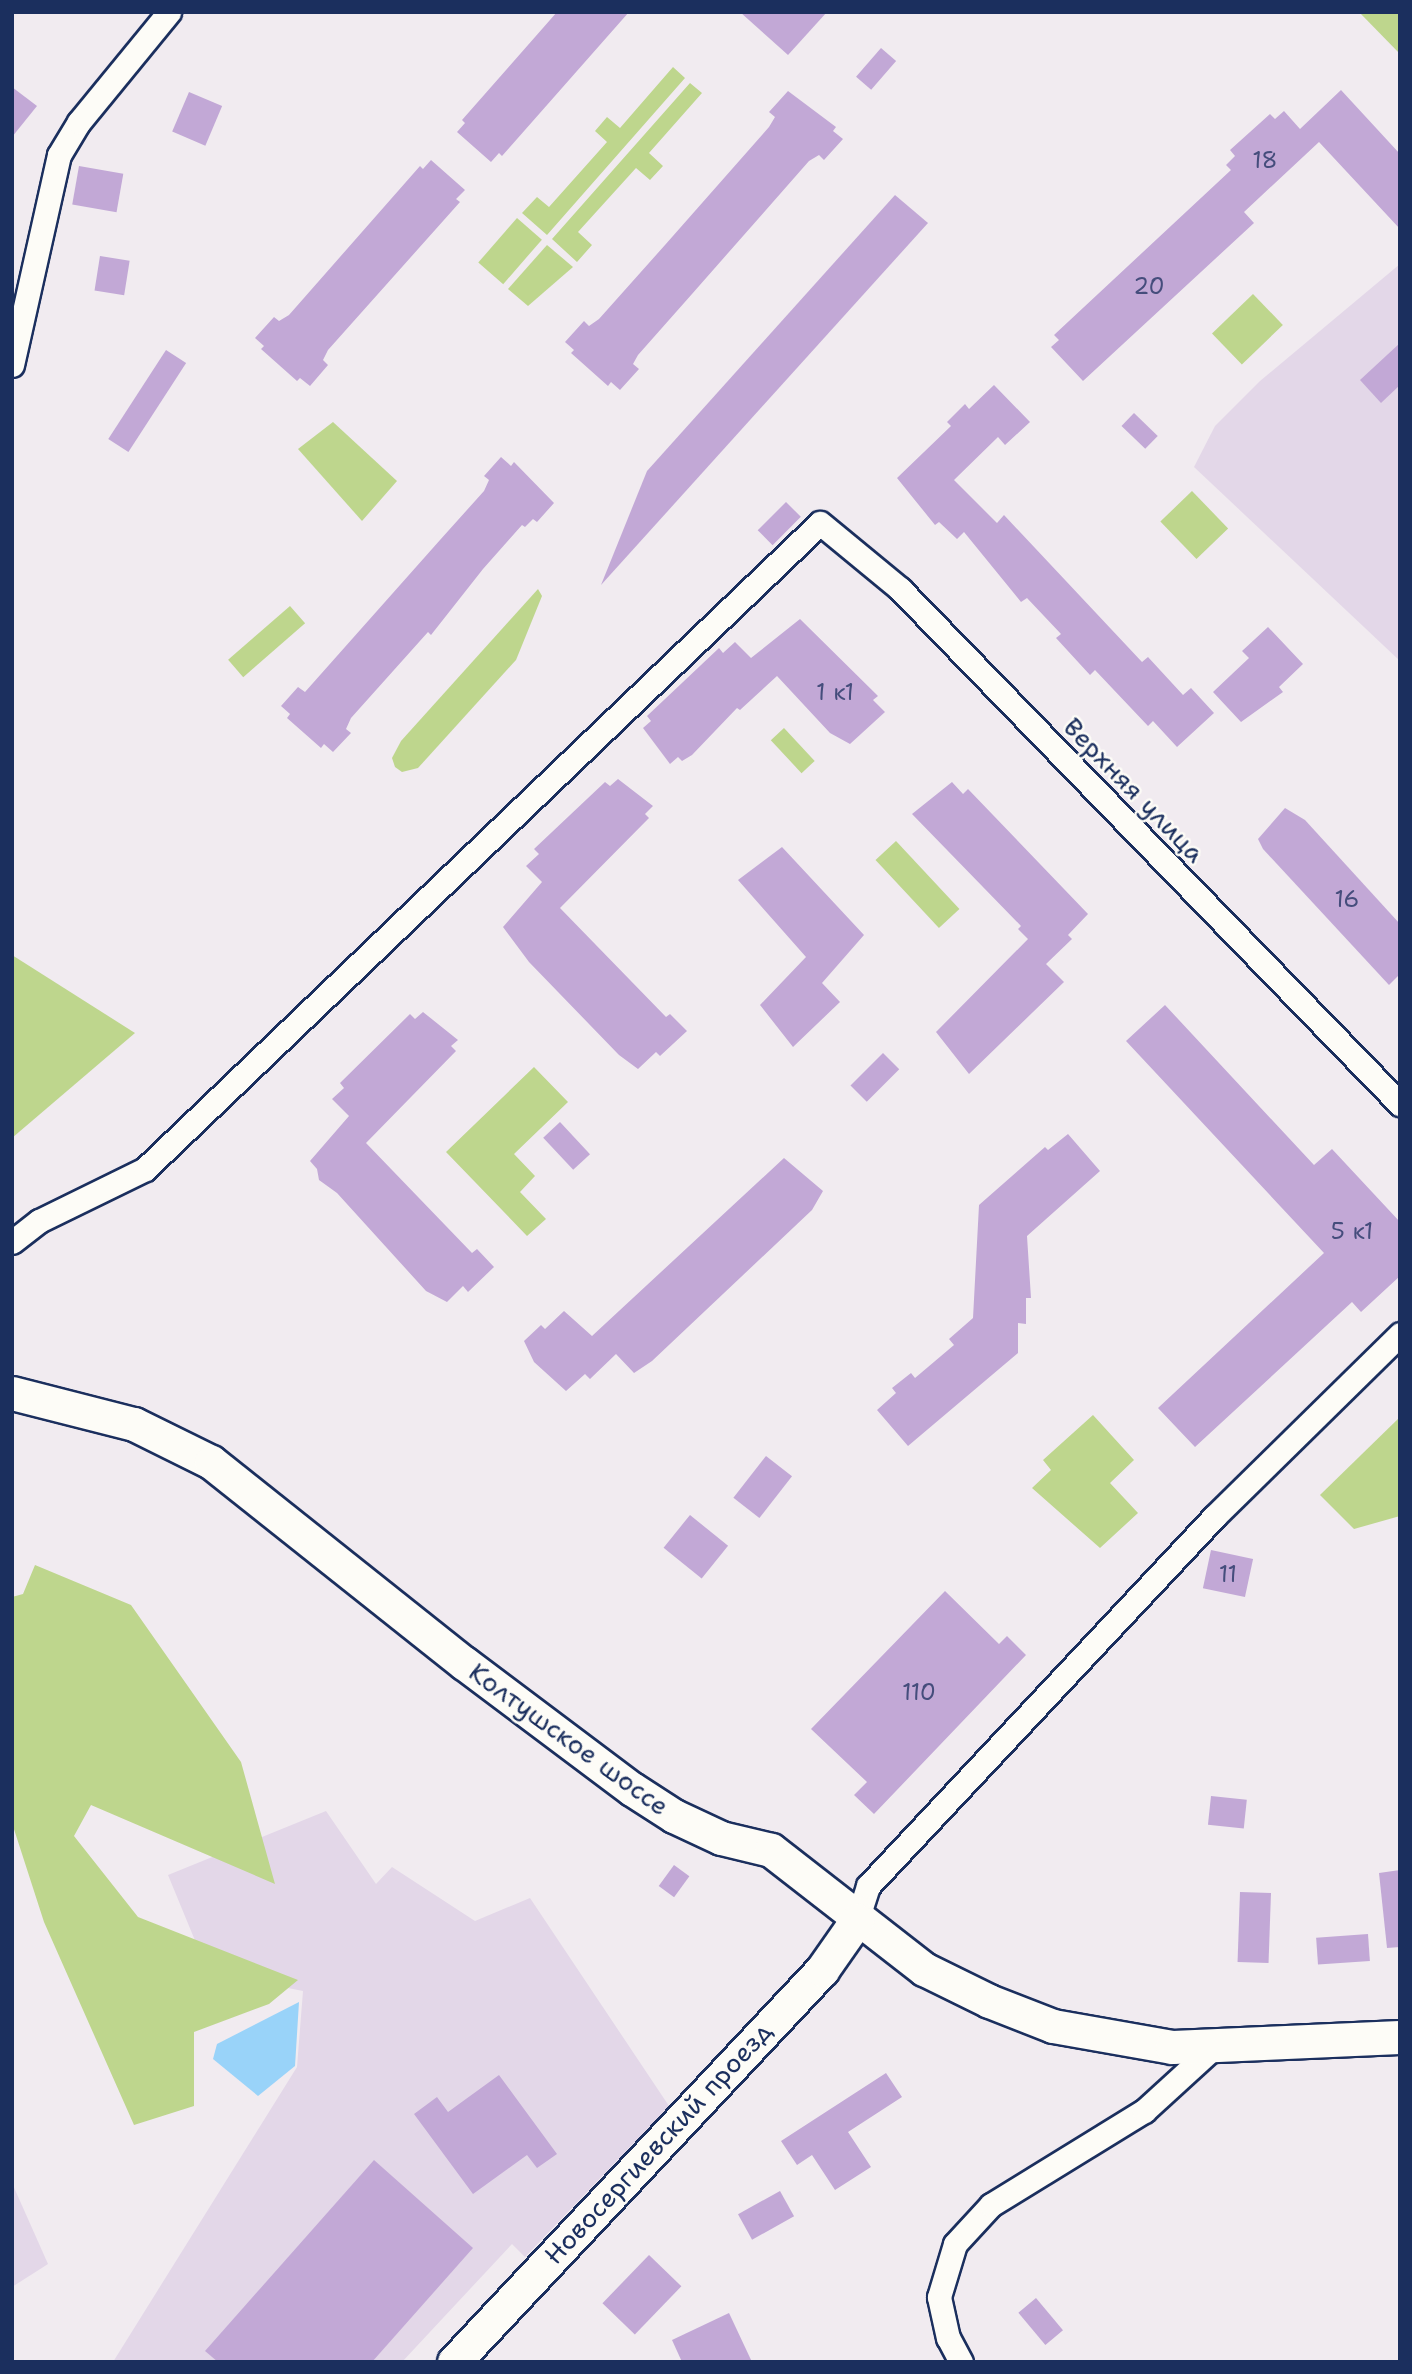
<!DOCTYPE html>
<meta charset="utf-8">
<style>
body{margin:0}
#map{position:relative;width:1412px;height:2374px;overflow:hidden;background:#f1ebf0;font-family:"Shantell Sans",sans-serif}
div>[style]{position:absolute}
.built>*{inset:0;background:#e3d7e8}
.green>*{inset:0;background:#bed68d;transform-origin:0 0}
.water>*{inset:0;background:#99d3f9}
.building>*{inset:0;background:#c2a8d6;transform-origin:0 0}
.roads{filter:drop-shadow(2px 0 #1b2f5e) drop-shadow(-2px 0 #1b2f5e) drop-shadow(0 2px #1b2f5e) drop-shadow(0 -2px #1b2f5e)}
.street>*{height:23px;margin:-11.5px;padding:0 11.5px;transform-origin:11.5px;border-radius:11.5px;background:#fdfcf7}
.secondary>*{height:33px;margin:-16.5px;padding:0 16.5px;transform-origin:16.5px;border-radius:16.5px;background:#fdfcf7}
span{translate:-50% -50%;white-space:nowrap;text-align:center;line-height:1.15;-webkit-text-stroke:5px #fdfcf7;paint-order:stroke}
.number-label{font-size:23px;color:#454d7c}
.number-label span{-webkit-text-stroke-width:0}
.street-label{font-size:26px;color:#1b2f5e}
.frame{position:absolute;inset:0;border:14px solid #1b2f5e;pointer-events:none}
</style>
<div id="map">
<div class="built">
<div style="clip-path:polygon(1400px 264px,1400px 661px,1194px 467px,1215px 426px,1260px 381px)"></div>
<div style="clip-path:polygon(326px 1811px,376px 1884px,392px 1867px,475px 1921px,530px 1898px,669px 2106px,525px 2257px,512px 2244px,402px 2362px,113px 2362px,297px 2067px,303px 1991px,208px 1972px,168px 1875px)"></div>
<div style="clip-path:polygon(12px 2183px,48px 2264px,12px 2287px)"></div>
</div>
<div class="green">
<div style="clip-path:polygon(1359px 12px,1400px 12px,1400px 54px)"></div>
<div style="clip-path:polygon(673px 67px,685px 78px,547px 235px,522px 213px,537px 197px,549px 207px,607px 142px,595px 131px,607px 117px,620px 128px)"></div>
<div style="clip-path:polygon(690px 83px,702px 93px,649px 153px,663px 166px,650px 180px,636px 168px,578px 232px,592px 245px,577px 262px,552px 239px)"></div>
<div style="left:517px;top:218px;width:33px;height:59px;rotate:41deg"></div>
<div style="clip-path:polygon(547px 245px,573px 267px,528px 306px,508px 289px)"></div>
<div style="left:1253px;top:294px;width:43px;height:57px;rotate:46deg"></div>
<div style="clip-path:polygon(333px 422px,397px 481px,362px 521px,298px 449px)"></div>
<div style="left:1192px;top:491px;width:52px;height:44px;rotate:46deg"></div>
<div style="clip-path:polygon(538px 589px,542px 596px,516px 660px,418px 768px,402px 772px,395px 767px,392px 758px,401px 741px)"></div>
<div style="left:290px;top:606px;width:23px;height:82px;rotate:49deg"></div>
<div style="left:784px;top:728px;width:45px;height:18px;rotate:47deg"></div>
<div style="left:896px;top:841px;width:93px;height:28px;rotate:47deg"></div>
<div style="clip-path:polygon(12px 955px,135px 1033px,12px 1138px)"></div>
<div style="clip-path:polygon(534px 1067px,568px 1102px,514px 1154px,535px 1176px,520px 1192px,546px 1219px,527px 1236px,446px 1152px)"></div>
<div style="clip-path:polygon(1093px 1415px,1134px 1460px,1110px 1483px,1138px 1513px,1100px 1548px,1032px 1488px,1051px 1470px,1043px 1460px)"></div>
<div style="clip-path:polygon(1400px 1417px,1400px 1516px,1354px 1529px,1320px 1495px)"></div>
<div style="clip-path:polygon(35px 1565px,131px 1605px,241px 1762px,275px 1884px,91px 1805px,74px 1836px,138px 1917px,298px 1980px,269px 2004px,194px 2032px,194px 2106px,134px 2125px,44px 1922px,12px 1823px,12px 1597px,23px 1594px)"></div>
</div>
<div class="water">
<div style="clip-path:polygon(299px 2002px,295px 2066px,258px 2096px,213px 2059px,217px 2044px)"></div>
</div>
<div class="building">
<div style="clip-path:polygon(557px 12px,629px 12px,502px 156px,499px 153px,491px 162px,457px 132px,465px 123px,462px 120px)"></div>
<div style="clip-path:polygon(740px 12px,827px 12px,788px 55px)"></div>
<div style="left:881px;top:48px;width:20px;height:38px;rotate:41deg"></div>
<div style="clip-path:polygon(12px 87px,37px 106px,12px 137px)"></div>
<div style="clip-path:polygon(1341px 90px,1400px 154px,1400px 229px,1319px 142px,1244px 212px,1254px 223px,1083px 381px,1051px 347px,1059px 340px,1054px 335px,1231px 170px,1226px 165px,1235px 156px,1230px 150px,1270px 114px,1275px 119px,1284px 111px,1300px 129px)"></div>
<div style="clip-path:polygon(788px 91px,836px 127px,833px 131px,843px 139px,824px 160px,819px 155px,809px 161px,692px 294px,638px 355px,633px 364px,639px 369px,620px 390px,611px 382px,608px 386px,571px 353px,574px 350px,565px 342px,584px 321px,589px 326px,599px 319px,665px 245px,769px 127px,775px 117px,769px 112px)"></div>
<div style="left:189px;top:92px;width:36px;height:43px;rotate:23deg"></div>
<div style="clip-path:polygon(431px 160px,465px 190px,456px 199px,460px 202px,328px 350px,323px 360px,328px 365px,310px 386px,300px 378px,297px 381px,261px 349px,264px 346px,255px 338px,274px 317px,279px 321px,289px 315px,420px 166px,423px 169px)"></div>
<div style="left:79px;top:166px;width:45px;height:39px;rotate:10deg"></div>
<div style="clip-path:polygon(895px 195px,928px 223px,601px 585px,647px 471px)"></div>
<div style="left:100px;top:256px;width:30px;height:35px;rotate:9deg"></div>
<div style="clip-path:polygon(1400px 343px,1400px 385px,1381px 403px,1360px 380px)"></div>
<div style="left:166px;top:350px;width:24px;height:106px;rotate:33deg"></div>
<div style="clip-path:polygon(994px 385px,1030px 422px,1005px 445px,998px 437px,954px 480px,997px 523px,1004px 515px,1142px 662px,1148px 657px,1183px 695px,1191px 688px,1214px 713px,1177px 747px,1153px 721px,1148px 726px,1095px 670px,1090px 675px,1056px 638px,1061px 634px,1027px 598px,1021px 602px,964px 532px,957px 539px,939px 522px,935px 525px,897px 478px,951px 426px,947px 422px,965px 404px,969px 409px)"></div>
<div style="left:1134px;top:413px;width:33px;height:18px;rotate:44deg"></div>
<div style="clip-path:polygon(501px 457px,511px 466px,514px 462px,554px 503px,537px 522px,533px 519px,525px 527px,522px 525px,483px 569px,431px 635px,428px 632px,351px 718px,346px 729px,351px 733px,333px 752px,324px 744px,321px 748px,287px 718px,290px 714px,281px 706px,298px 687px,305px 692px,440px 540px,484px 491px,489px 480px,484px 476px)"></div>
<div style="left:786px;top:502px;width:21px;height:40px;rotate:45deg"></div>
<div style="clip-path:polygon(800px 619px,878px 696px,873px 700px,885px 712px,850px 744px,830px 733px,777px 676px,740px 710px,737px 708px,692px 755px,682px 761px,678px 757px,670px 764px,643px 728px,651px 721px,647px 716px,719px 648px,723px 653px,735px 642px,751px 658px)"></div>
<div style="clip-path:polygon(1268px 627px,1303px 664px,1279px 687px,1283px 692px,1241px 722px,1213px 692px,1249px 658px,1242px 651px)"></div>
<div style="clip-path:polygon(618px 779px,653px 806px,645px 814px,649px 818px,560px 908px,666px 1017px,670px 1014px,687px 1031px,660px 1056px,656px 1052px,638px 1069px,619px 1055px,529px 962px,503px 927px,542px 882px,526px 866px,539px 854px,534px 849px,605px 782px,610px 786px)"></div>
<div style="clip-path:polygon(952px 782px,963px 794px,968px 789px,1088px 914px,1068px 935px,1072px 939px,1046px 964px,1064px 982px,969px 1074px,936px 1032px,1028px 939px,1018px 929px,1021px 926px,912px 814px)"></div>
<div style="clip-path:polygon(1285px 808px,1305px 820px,1400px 924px,1400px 974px,1389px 985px,1263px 849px,1258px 839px)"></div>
<div style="clip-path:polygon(782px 847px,864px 935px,822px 983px,840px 1002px,793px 1047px,760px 1005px,806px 957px,738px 880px)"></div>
<div style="clip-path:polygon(1165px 1005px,1314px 1165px,1332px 1149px,1400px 1222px,1400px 1276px,1361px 1312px,1352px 1302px,1195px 1447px,1158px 1408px,1324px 1253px,1126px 1041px)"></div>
<div style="clip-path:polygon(423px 1012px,458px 1040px,451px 1046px,456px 1051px,366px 1143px,472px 1253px,477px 1249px,494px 1267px,468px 1292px,463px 1286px,447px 1302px,426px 1291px,337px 1193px,319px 1180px,317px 1169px,310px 1161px,349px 1116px,332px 1099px,344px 1088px,340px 1083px,410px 1014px,415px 1019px)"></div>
<div style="left:883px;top:1053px;width:23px;height:46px;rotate:45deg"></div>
<div style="left:560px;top:1122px;width:44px;height:23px;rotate:47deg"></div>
<div style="clip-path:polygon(1068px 1134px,1100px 1171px,1027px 1236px,1031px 1298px,1026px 1298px,1026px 1324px,1018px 1323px,1018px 1353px,908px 1446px,877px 1410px,896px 1393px,892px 1388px,911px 1373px,915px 1378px,954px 1345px,949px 1339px,973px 1318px,979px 1205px,1045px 1147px,1048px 1150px)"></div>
<div style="clip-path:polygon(784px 1158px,823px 1191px,812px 1210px,652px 1361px,634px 1373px,616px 1354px,590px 1379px,585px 1374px,566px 1391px,534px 1362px,524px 1341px,541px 1325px,545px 1329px,564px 1311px,592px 1336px)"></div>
<div style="left:766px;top:1456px;width:33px;height:53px;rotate:38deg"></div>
<div style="left:690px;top:1515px;width:49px;height:42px;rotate:39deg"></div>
<div style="left:1211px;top:1550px;width:43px;height:39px;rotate:12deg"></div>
<div style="clip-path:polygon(945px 1591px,999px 1644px,1007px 1636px,1026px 1655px,874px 1814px,854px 1795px,867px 1782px,811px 1729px)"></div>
<div style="left:1211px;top:1796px;width:36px;height:29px;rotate:6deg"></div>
<div style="left:674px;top:1865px;width:19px;height:26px;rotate:36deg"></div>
<div style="clip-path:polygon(1400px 1870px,1400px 1947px,1387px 1948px,1379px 1873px)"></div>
<div style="left:1240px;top:1892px;width:31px;height:70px;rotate:2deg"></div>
<div style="left:1368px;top:1934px;width:27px;height:52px;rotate:86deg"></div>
<div style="clip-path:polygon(886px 2073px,902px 2097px,848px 2132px,871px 2167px,835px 2190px,812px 2155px,797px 2165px,781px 2141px)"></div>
<div style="clip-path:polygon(499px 2075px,557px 2154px,537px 2168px,527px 2155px,473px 2194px,414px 2114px,437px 2097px,448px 2112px)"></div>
<div style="clip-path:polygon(374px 2160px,473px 2248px,372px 2362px,218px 2362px,205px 2351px)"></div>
<div style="left:780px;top:2191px;width:29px;height:48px;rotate:61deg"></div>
<div style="left:649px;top:2255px;width:45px;height:67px;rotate:44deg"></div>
<div style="left:1036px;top:2298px;width:42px;height:23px;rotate:50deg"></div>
<div style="clip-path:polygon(729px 2313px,752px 2362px,682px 2362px,672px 2340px)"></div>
</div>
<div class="roads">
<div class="street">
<div style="left:12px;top:365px;width:215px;rotate:-77.4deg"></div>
<div style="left:59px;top:155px;width:39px;rotate:-59deg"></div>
<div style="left:79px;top:122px;width:142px;rotate:-50.7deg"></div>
<div style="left:12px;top:1242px;width:34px;rotate:-38deg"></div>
<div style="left:39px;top:1221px;width:118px;rotate:-26.1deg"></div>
<div style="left:145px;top:1169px;width:934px;rotate:-43.74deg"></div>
<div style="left:820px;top:523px;width:104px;rotate:39.5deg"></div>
<div style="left:900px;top:589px;width:718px;rotate:45.85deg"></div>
<div style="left:857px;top:1920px;width:36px;rotate:-72deg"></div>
<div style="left:868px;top:1886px;width:506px;rotate:-46.84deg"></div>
<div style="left:1214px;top:1517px;width:261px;rotate:-44.5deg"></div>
<div style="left:961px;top:2362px;width:27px;rotate:-118deg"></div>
<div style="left:948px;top:2338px;width:42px;rotate:-102.4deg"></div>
<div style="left:939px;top:2297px;width:55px;rotate:-73.2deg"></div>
<div style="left:955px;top:2244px;width:53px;rotate:-47.3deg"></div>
<div style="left:991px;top:2205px;width:180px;rotate:-31.6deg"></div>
<div style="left:1144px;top:2111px;width:93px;rotate:-42.4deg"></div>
</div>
<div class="secondary">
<div style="left:12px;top:1393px;width:126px;rotate:14.3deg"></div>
<div style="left:134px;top:1424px;width:86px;rotate:26.3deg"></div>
<div style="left:211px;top:1462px;width:323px;rotate:38.5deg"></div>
<div style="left:464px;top:1663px;width:210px;rotate:36.9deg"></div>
<div style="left:632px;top:1789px;width:50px;rotate:32.7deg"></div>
<div style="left:674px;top:1816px;width:52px;rotate:25.1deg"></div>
<div style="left:721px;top:1838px;width:51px;rotate:13.5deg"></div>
<div style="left:771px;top:1850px;width:194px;rotate:37.9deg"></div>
<div style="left:924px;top:1969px;width:72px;rotate:26.2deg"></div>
<div style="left:989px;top:2001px;width:69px;rotate:21.3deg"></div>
<div style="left:1053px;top:2026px;width:121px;rotate:10deg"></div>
<div style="left:1172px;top:2047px;width:228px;rotate:-2.5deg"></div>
<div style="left:454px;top:2362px;width:538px;rotate:-46.81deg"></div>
<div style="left:822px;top:1970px;width:61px;rotate:-55deg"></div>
</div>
</div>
<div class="number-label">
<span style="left:1265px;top:160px">18</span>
<span style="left:1149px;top:286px">20</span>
<span style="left:835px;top:692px">1 к1</span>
<span style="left:1347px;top:899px">16</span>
<span style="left:1352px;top:1231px">5 к1</span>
<span style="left:1228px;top:1574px">11</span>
<span style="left:919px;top:1692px">110</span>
</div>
<div class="street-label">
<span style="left:1134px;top:790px;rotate:46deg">Верхняя улица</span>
<span style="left:569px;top:1739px;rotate:36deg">Колтушское шоссе</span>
<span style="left:658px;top:2143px;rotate:-47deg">Новосергиевский проезд</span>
</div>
<div class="frame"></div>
</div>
